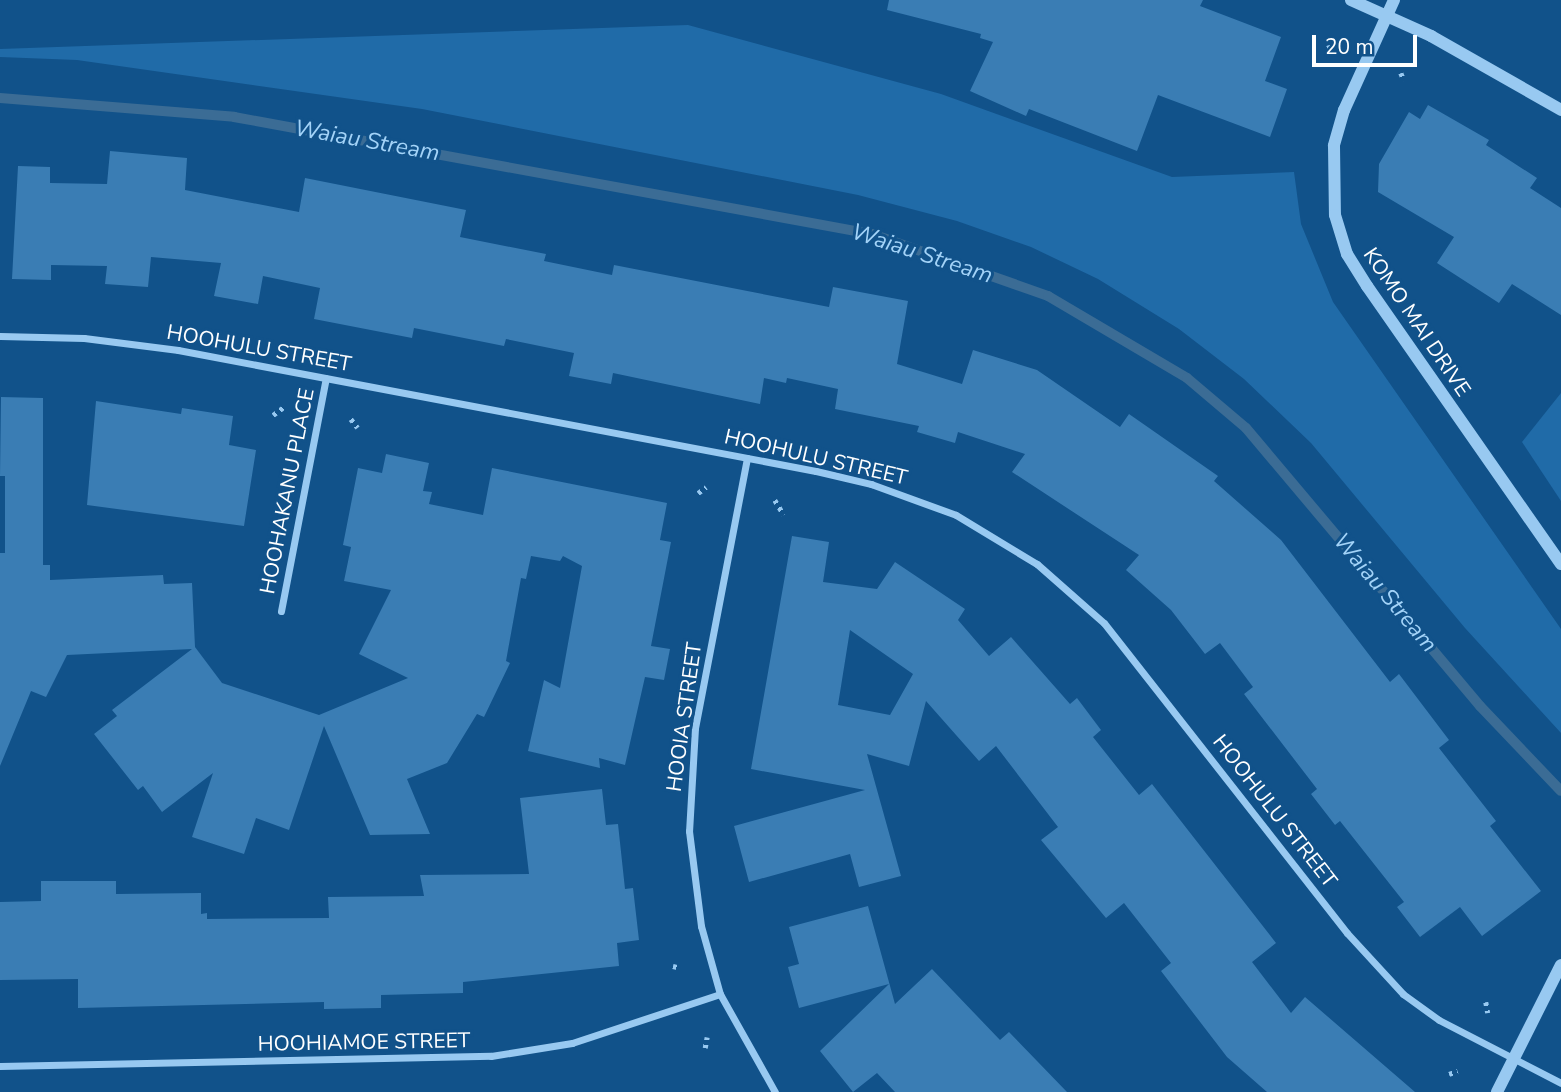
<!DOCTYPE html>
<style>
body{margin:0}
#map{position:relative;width:1561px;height:1092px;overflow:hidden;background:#11528a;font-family:"Nunito Sans",sans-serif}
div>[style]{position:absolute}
.green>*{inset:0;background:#206ba8}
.stream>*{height:10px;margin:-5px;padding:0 5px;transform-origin:5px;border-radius:5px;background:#3b6c95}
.building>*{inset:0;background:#3a7db4}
.path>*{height:4.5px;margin-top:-2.25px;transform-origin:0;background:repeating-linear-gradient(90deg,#98c9f1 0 3.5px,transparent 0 8.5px)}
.minor>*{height:7px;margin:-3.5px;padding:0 3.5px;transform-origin:3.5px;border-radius:3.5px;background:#98c9f1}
.tertiary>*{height:12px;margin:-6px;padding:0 6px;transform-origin:6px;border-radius:6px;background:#98c9f1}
span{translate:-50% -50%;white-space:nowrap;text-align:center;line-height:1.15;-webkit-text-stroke:6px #11528a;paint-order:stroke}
.street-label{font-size:21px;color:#fff}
.water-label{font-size:23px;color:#a3d3f8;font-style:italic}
.scale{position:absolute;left:1312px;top:35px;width:105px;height:32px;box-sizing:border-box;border:4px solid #fff;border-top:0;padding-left:9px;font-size:21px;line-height:24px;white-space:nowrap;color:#fff;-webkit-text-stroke:5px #11528a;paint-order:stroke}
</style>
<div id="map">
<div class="green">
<div style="clip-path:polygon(688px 25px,941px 94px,1172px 177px,1294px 172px,1301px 224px,1333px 302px,1561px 629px,1561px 733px,1465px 628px,1311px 443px,1244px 379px,1179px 329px,1098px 279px,1031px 247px,957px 221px,858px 195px,422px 109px,77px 60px,0 57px,0 49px)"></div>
<div style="clip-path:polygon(1561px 393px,1561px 501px,1522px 442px)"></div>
</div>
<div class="stream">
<div style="left:0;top:98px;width:235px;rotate:4.6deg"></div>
<div style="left:234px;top:117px;width:649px;rotate:10.39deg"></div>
<div style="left:872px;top:234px;width:187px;rotate:19.4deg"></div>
<div style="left:1048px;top:296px;width:161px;rotate:30.5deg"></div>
<div style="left:1187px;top:378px;width:77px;rotate:40.3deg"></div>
<div style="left:1246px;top:428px;width:363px;rotate:49.9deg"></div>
<div style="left:1480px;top:706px;width:117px;rotate:46.4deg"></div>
</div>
<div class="building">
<div style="clip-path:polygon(889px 0,1203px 0,1200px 6px,1281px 37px,1265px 81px,1287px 89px,1270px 137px,1158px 95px,1137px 151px,1029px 109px,1026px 116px,970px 91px,993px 42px,980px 38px,981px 34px,887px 10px)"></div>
<div style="clip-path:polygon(1428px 105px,1489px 140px,1486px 145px,1537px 178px,1530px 188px,1561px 208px,1561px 315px,1512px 284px,1499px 303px,1437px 263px,1454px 237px,1378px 192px,1379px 164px,1409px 112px,1420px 119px)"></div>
<div style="clip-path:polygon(110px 151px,187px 158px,185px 190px,299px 212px,305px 178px,466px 210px,460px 237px,546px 254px,544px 261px,612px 275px,614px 265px,829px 307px,833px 287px,908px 301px,897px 364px,962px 384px,973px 350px,1037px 370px,1120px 427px,1129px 414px,1218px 476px,1214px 481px,1281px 540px,1390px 682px,1399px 674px,1449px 740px,1439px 748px,1496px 821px,1490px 826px,1541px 891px,1482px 936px,1460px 907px,1420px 937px,1397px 907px,1404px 902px,1340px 821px,1335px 825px,1311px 794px,1317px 789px,1244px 694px,1253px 687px,1220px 643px,1205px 654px,1171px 610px,1126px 570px,1139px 555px,1012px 472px,1025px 454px,958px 432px,955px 443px,917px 432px,919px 426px,835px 409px,838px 389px,787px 378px,786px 383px,764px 378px,760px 404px,613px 373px,611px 384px,569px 376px,574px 353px,506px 339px,504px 346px,414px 328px,412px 338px,314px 319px,320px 288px,263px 276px,258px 304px,214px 296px,221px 263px,151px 257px,148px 287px,105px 284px,107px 266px,51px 265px,51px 280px,12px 279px,18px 166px,50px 167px,50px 183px,107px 184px)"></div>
<div style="clip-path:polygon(1px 397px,43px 398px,43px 565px,50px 565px,50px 580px,163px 575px,164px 584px,192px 583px,195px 647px,222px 683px,319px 715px,408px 678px,359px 654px,391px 590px,344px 581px,351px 547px,343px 545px,358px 468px,382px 473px,386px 454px,429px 463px,423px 491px,432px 492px,429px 504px,483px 515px,492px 468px,667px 503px,660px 540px,671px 542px,651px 646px,670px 649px,664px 680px,645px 677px,625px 765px,599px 758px,600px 768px,528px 751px,544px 680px,560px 688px,582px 566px,563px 556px,560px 561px,531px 556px,526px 579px,521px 578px,506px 661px,510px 663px,484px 717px,477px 714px,447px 763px,407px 779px,430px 834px,370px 835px,324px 726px,289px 830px,256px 818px,244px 854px,192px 837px,213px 773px,162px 812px,143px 786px,138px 790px,94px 734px,117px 716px,112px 710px,192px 649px,67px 655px,46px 697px,31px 691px,0 766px,0 553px,5px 553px,5px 476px,0 476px)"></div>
<div style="clip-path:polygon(96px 401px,181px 414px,182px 408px,233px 416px,229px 445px,256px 450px,244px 526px,87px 505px)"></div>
<div style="clip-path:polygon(evenodd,792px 536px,829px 542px,823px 582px,877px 589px,895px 562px,965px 609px,958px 620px,989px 656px,1011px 637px,1070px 704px,1077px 698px,1101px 730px,1093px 737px,1139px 795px,1152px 784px,1276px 943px,1252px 962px,1291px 1013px,1305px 997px,1415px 1092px,1267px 1092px,1227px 1057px,1161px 971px,1171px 963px,1124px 903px,1106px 918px,1041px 840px,1058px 827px,996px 746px,979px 761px,926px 701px,909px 766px,867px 754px,901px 876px,859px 887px,850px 854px,749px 882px,734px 826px,865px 790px,751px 769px,792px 536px,850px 630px,913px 674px,890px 715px,838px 705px,850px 630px)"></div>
<div style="clip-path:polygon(602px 789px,606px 825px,618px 824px,625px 889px,633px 888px,639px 940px,617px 943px,619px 966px,463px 982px,463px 993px,381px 995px,381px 1008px,324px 1009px,324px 1002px,78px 1008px,78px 979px,0 980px,0 902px,41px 901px,41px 881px,116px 881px,116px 894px,201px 893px,201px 914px,207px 913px,207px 919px,329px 918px,328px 897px,424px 896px,420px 875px,529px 874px,520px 798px)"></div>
<div style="clip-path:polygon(868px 906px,895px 1004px,932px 969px,1000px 1040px,1009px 1032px,1067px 1092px,895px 1092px,877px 1073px,853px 1092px,820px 1051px,889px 984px,799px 1008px,788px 967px,799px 964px,789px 927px)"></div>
</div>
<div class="path">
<div style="left:1327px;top:48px;width:9px;rotate:-18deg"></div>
<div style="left:1401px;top:73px;width:8px;rotate:67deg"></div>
<div style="left:273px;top:415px;width:15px;rotate:-37deg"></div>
<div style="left:351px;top:419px;width:11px;rotate:52deg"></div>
<div style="left:698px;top:493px;width:10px;rotate:-37deg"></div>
<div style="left:775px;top:500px;width:17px;rotate:59deg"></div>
<div style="left:673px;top:966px;width:8px;rotate:14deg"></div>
<div style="left:1486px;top:1002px;width:11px;rotate:80deg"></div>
<div style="left:705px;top:1048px;width:11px;rotate:-80deg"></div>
<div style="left:1449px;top:1074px;width:9px;rotate:-18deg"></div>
</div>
<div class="minor">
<div style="left:0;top:336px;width:84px;rotate:1.4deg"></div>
<div style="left:84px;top:338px;width:95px;rotate:7.3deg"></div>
<div style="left:178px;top:350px;width:649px;rotate:10.74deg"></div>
<div style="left:816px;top:471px;width:57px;rotate:13.3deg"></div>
<div style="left:871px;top:484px;width:90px;rotate:20deg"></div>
<div style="left:956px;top:515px;width:95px;rotate:31.2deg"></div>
<div style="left:1037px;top:564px;width:89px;rotate:41.4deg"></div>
<div style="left:1104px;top:623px;width:394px;rotate:51.9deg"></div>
<div style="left:1347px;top:933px;width:83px;rotate:47.4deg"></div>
<div style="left:1403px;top:994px;width:44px;rotate:35.8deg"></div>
<div style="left:1439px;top:1020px;width:137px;rotate:27.3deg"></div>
<div style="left:747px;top:458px;width:275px;rotate:100.9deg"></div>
<div style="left:695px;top:728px;width:103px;rotate:93.3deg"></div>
<div style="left:689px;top:831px;width:96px;rotate:82.8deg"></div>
<div style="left:701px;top:926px;width:71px;rotate:74.4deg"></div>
<div style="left:720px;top:994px;width:112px;rotate:60.7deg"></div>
<div style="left:281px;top:611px;width:237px;rotate:-79.1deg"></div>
<div style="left:0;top:1066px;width:491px;rotate:-1.2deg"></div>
<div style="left:491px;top:1056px;width:82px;rotate:-9.1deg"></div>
<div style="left:572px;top:1043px;width:156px;rotate:-18.3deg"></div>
</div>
<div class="tertiary">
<div style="left:1351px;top:0;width:88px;rotate:24.2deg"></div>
<div style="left:1431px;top:36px;width:150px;rotate:29.6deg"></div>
<div style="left:1394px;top:0;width:121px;rotate:114.4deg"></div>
<div style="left:1344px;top:110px;width:37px;rotate:106deg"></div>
<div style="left:1334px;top:146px;width:69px;rotate:89.2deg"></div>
<div style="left:1335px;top:215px;width:41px;rotate:72.9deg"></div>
<div style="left:1347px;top:254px;width:38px;rotate:58deg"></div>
<div style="left:1367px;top:286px;width:339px;rotate:55.1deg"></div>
<div style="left:1497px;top:1092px;width:142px;rotate:-63.3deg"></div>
</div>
<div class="street-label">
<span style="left:1417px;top:322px;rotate:56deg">KOMO MAI DRIVE</span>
<span style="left:259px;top:348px;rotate:10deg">HOOHULU STREET</span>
<span style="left:816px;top:457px;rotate:13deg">HOOHULU STREET</span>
<span style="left:287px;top:491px;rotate:-79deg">HOOHAKANU PLACE</span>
<span style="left:684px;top:717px;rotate:-82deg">HOOIA STREET</span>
<span style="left:1275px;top:811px;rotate:52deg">HOOHULU STREET</span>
<span style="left:364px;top:1042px;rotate:-1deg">HOOHIAMOE STREET</span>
</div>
<div class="water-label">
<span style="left:367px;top:141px;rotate:10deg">Waiau Stream</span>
<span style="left:922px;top:254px;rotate:18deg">Waiau Stream</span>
<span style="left:1385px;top:593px;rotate:50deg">Waiau Stream</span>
</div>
<div class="scale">20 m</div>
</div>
